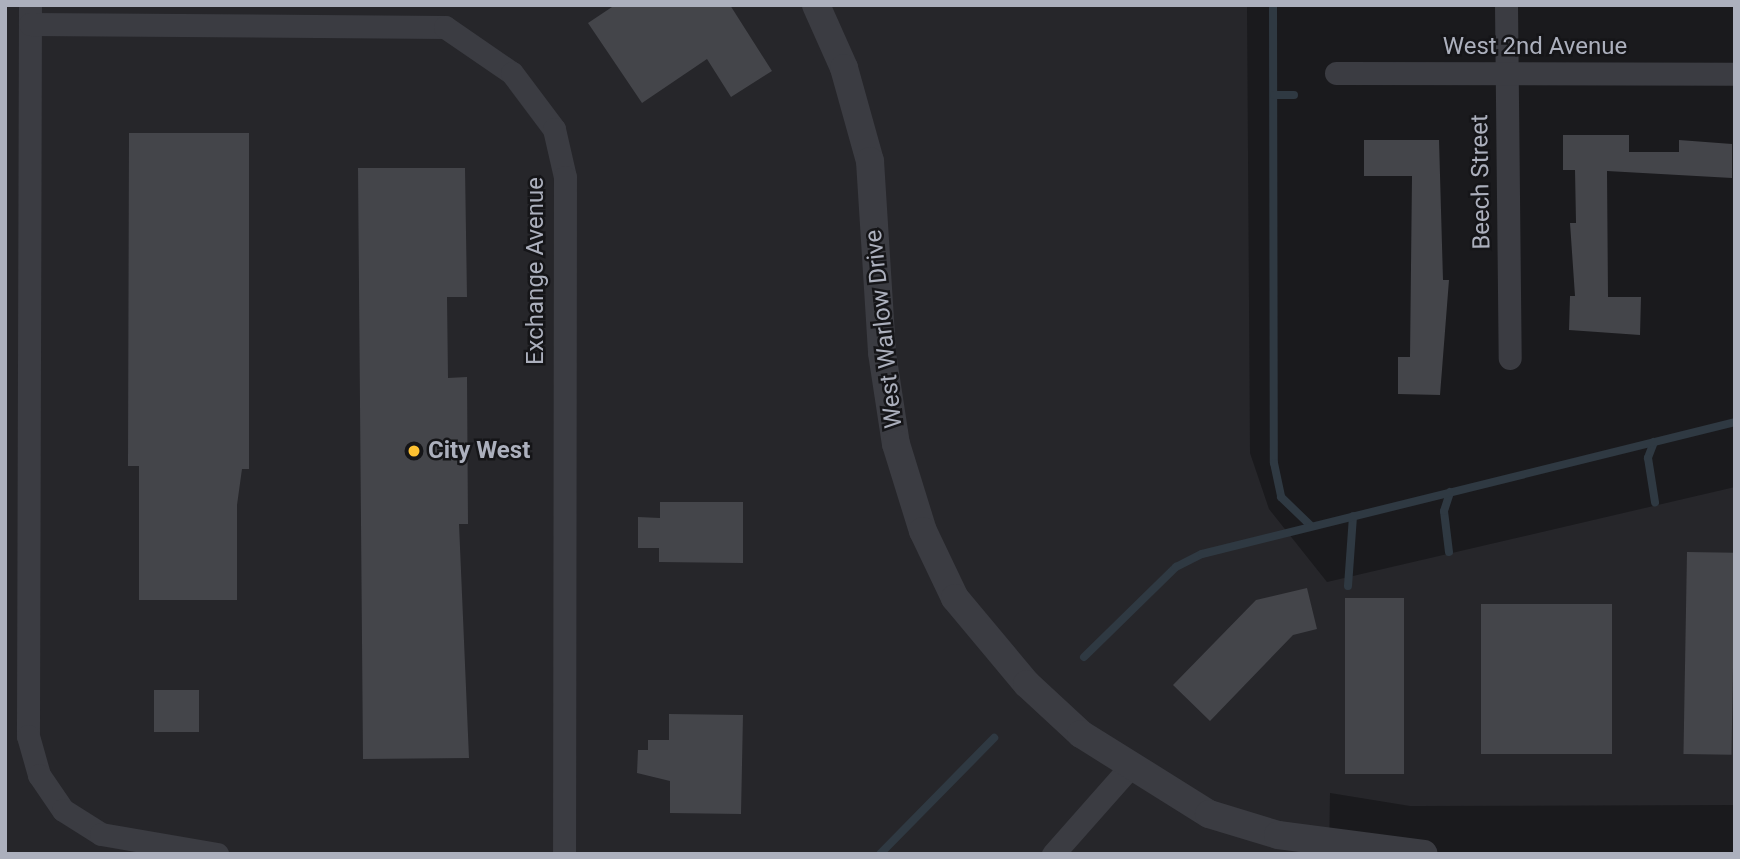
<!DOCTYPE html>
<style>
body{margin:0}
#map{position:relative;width:1740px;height:859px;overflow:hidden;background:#1a1a1d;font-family:Roboto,sans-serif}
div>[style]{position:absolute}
.built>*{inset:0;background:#26262a}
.stream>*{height:8px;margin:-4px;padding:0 4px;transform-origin:4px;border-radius:4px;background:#2f3942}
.building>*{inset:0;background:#44454a;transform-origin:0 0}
.minor>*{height:23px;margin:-11.5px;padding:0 11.5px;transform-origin:11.5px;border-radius:11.5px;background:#3b3c42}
.tertiary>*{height:28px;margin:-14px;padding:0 14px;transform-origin:14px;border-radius:14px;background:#3b3c42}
.dots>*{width:19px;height:19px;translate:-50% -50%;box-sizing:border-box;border:4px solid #151518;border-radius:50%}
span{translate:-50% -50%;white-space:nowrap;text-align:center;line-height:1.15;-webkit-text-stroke:5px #151518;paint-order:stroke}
.street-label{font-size:24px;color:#acb0bd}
.poi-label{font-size:24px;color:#acb0bd;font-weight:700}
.left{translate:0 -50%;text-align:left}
.frame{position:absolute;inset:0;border:7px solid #acb0bd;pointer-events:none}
</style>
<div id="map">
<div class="built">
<div style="clip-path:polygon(5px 5px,1247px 5px,1250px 453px,1269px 509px,1327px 582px,1735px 487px,1735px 805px,1410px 806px,1330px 793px,1329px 854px,5px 854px)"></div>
</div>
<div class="stream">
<div style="left:1273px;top:5px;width:458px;rotate:89.9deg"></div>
<div style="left:1274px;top:463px;width:35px;rotate:78deg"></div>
<div style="left:1281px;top:497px;width:42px;rotate:44deg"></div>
<div style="left:1274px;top:95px;width:20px"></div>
<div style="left:1654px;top:442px;width:17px;rotate:111deg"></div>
<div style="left:1648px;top:458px;width:45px;rotate:81deg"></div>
<div style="left:1449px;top:552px;width:41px;rotate:-97deg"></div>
<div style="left:1444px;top:511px;width:20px;rotate:-72deg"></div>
<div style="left:1348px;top:586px;width:70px;rotate:-85.9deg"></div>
<div style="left:1084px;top:657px;width:129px;rotate:-44.4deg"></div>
<div style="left:1176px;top:567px;width:29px;rotate:-27deg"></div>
<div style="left:1202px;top:554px;width:549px;rotate:-13.91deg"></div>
<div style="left:880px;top:854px;width:163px;rotate:-45.5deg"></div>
</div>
<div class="building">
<div style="clip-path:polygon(615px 5px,730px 5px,772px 71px,731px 97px,707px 59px,642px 103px,588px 23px)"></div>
<div style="clip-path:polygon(129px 133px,249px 133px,249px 469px,242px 469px,237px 505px,237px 600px,139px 600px,139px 466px,128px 466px)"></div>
<div style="clip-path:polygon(1563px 135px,1629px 135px,1629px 152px,1679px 152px,1679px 140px,1732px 144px,1732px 178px,1607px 171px,1608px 297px,1641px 297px,1640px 335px,1569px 330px,1570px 296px,1575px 296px,1570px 223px,1576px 223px,1575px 170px,1563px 170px)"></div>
<div style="clip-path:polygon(1364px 140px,1439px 140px,1443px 280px,1449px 280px,1440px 395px,1398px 394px,1398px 357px,1410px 357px,1412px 176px,1364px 176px)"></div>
<div style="clip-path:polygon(358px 168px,465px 168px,467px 297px,447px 297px,448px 378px,467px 377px,468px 524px,459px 524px,469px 758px,363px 759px)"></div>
<div style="clip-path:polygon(660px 502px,743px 502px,743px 563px,659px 562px,659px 548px,638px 548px,638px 517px,660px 518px)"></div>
<div style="left:1687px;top:552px;width:48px;height:202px;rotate:1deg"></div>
<div style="clip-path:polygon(1307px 588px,1317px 629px,1293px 635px,1210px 721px,1173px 685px,1256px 600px)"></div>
<div style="left:1345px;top:598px;width:59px;height:176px"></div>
<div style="left:1481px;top:604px;width:131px;height:150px"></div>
<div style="left:154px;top:690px;width:45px;height:42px"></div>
<div style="clip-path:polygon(669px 714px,743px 715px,741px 814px,670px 813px,670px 781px,637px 773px,638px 750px,648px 750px,648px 740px,669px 740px)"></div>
</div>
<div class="minor">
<div style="left:30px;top:5px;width:731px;rotate:90.16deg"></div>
<div style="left:28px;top:736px;width:41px;rotate:74.2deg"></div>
<div style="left:39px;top:775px;width:42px;rotate:55.6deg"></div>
<div style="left:63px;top:810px;width:45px;rotate:32.3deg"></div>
<div style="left:101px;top:834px;width:118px;rotate:9.8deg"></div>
<div style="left:1506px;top:5px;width:353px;rotate:89.4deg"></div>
<div style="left:30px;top:24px;width:415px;rotate:0.4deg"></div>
<div style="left:445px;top:27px;width:81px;rotate:34.5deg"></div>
<div style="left:512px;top:73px;width:70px;rotate:53.1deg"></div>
<div style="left:554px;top:129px;width:49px;rotate:77.1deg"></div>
<div style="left:565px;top:177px;width:677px;rotate:90.08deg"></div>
<div style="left:1336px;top:73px;width:399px;rotate:0.1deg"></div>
<div style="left:1053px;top:854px;width:116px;rotate:-48.5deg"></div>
</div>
<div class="tertiary">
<div style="left:816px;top:5px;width:69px;rotate:66deg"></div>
<div style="left:844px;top:68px;width:97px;rotate:74.4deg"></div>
<div style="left:870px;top:161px;width:192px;rotate:86.4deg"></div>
<div style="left:882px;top:353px;width:92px;rotate:81.3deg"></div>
<div style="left:896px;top:444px;width:91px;rotate:72.8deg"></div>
<div style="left:923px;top:531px;width:74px;rotate:64.5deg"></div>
<div style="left:955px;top:598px;width:112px;rotate:50.1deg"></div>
<div style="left:1027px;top:684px;width:74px;rotate:42.8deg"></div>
<div style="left:1081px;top:734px;width:151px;rotate:32deg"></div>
<div style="left:1209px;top:814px;width:72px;rotate:16.9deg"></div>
<div style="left:1278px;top:835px;width:147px;rotate:7.4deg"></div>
</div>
<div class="dots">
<div style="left:414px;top:451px;background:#fdc132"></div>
</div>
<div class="street-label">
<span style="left:1535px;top:47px">West 2nd Avenue</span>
<span style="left:1481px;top:182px;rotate:-91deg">Beech Street</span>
<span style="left:536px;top:271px;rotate:-90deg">Exchange Avenue</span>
<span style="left:884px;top:329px;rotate:-96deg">West Warlow Drive</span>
</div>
<div class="poi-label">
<span class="left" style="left:428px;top:451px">City West</span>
</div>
<div class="frame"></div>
</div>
